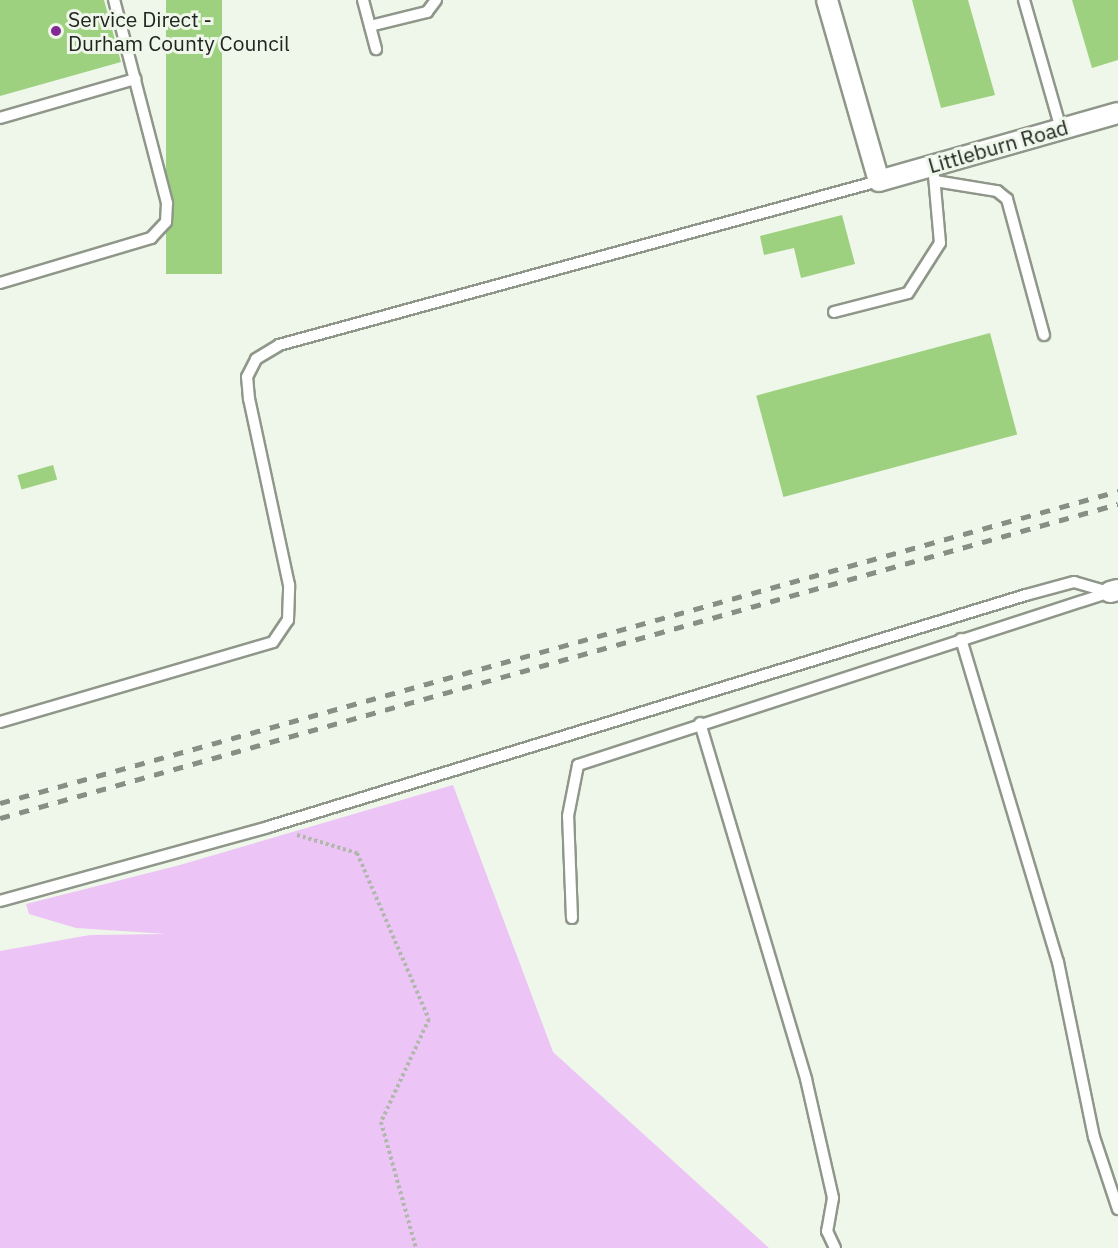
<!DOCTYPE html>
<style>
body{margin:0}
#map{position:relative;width:1118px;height:1248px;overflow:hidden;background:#eef7e9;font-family:"IBM Plex Sans",sans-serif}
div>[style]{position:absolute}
.green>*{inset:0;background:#edc4f6}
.building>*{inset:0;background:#9ed17f;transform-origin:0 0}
.path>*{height:4px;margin-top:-2px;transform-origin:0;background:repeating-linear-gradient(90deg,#b0b7ac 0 3px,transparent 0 6px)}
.roads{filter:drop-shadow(2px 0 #8f978a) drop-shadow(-2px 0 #8f978a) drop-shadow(0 2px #8f978a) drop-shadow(0 -2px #8f978a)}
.lane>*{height:10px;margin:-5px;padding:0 5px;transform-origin:5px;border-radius:5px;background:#fff}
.street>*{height:20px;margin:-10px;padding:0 10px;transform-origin:10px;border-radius:10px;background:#fff}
.rail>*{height:4.5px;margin-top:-2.25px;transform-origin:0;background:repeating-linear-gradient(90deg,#888e84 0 10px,transparent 0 20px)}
.dots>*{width:16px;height:16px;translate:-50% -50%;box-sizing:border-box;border:3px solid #eef7e9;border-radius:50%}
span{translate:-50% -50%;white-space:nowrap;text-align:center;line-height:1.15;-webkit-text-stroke:6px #eef7e9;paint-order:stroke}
.poi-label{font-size:21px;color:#21241f}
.left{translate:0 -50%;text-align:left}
.street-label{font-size:21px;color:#21241f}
</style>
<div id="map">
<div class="green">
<div style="clip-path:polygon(453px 785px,553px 1052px,769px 1248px,0 1248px,0 951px,90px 935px,167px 934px,76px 928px,29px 914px,26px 904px,180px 865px)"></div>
</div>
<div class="building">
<div style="clip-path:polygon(0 0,104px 0,121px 62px,0 96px)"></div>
<div style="left:166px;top:0;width:56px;height:274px"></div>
<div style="clip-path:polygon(912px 0,968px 0,995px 95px,941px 108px)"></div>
<div style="clip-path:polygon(1072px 0,1118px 0,1118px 60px,1092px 68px)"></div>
<div style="clip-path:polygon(842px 215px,855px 264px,801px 278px,794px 248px,764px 255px,760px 236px)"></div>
<div style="left:990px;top:333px;width:105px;height:242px;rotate:75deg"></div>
<div style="left:53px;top:465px;width:15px;height:37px;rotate:74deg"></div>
</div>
<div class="path">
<div style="left:297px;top:835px;width:63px;rotate:16.7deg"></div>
<div style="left:357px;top:853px;width:181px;rotate:66.6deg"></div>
<div style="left:429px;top:1019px;width:114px;rotate:115deg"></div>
<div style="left:381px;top:1122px;width:131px;rotate:74.5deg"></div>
</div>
<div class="roads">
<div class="lane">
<div style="left:363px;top:0;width:51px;rotate:75.1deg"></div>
<div style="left:1024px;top:0;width:134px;rotate:74deg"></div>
<div style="left:370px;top:26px;width:59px;rotate:-13.8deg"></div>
<div style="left:427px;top:12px;width:15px;rotate:-53deg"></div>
<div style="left:0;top:118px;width:141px;rotate:-16.1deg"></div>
<div style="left:935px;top:181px;width:63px;rotate:9.2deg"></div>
<div style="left:997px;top:191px;width:13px;rotate:39deg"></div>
<div style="left:1007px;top:199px;width:141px;rotate:74.8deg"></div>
<div style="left:0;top:283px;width:158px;rotate:-16.6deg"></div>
<div style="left:151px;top:238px;width:22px;rotate:-47deg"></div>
<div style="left:166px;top:222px;width:19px;rotate:-87deg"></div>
<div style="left:167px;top:203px;width:210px;rotate:-104.6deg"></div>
<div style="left:834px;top:312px;width:76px;rotate:-14.4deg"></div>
<div style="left:908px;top:293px;width:59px;rotate:-57.4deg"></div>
<div style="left:940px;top:243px;width:67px;rotate:-95.1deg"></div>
<div style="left:961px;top:639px;width:337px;rotate:73.3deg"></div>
<div style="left:1058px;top:962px;width:179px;rotate:78.4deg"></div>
<div style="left:1094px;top:1137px;width:76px;rotate:71.6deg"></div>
<div style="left:0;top:722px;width:284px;rotate:-16.3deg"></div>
<div style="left:273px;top:642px;width:27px;rotate:-56deg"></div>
<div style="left:288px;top:620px;width:35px;rotate:-88deg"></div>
<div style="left:289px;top:585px;width:190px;rotate:-102.1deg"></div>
<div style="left:249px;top:399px;width:22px;rotate:-95deg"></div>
<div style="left:247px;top:377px;width:20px;rotate:-63deg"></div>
<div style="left:256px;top:359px;width:27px;rotate:-31deg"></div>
<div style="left:279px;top:345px;width:622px;rotate:-15.29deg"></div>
<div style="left:700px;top:723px;width:371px;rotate:73.4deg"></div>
<div style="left:806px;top:1079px;width:122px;rotate:77.2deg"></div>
<div style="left:833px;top:1198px;width:34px;rotate:100deg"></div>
<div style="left:827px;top:1231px;width:19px;rotate:65deg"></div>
<div style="left:0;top:901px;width:278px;rotate:-15.4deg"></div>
<div style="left:268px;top:827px;width:793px;rotate:-17.02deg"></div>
<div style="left:1026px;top:595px;width:50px;rotate:-15.2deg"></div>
<div style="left:1074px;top:582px;width:37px;rotate:16deg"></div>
<div style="left:572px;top:918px;width:102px;rotate:-92.2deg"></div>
<div style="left:568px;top:816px;width:52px;rotate:-78.9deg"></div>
<div style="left:578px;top:765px;width:559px;rotate:-18.01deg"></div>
</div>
<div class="street">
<div style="left:827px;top:0;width:188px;rotate:74deg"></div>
<div style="left:879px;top:181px;width:248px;rotate:-15.9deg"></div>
<div style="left:1110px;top:592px;width:8px;rotate:-14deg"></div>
</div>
</div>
<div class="rail">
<div style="left:0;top:803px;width:1161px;rotate:-15.59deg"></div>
<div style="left:0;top:818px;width:1161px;rotate:-15.69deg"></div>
</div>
<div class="dots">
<div style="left:56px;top:31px;background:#832995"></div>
</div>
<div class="poi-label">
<span class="left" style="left:68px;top:31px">Service Direct -<br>Durham County Council</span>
</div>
<div class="street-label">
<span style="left:998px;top:146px;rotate:-16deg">Littleburn Road</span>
</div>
</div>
